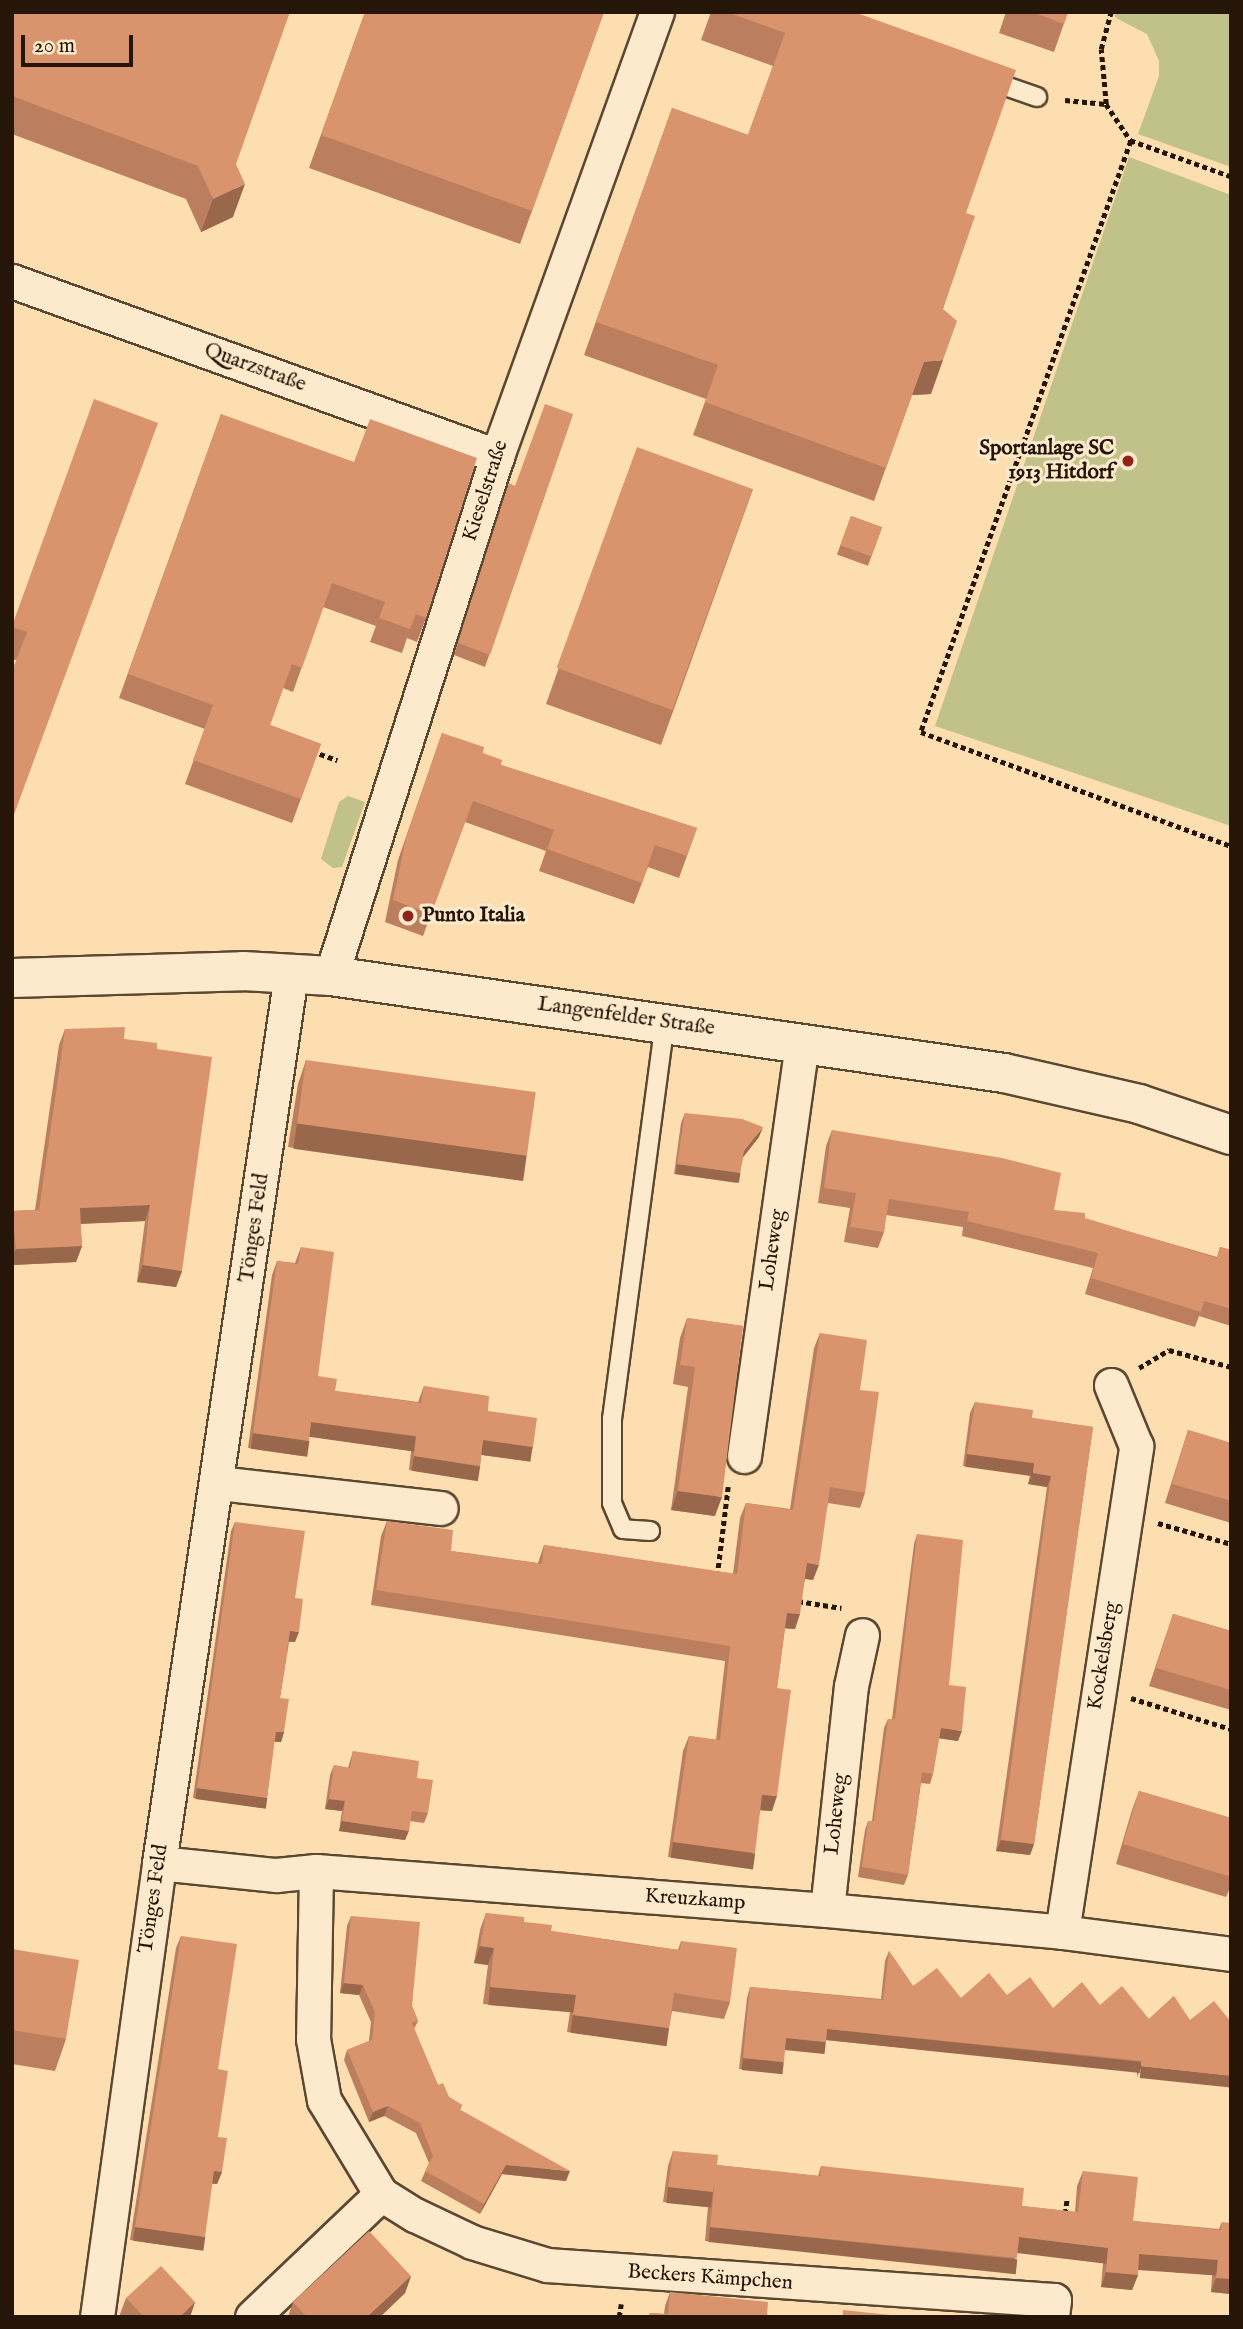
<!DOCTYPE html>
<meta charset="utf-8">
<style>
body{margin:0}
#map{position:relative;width:1243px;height:2329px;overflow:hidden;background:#fcdeb0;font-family:"IM FELL English",serif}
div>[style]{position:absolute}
.green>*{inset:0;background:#c1c18a}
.path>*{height:4.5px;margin-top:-2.25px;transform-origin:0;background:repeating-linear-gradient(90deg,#251609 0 5px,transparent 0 8.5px)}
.roads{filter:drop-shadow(2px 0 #5b4833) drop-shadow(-2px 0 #5b4833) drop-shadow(0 2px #5b4833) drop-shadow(0 -2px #5b4833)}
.service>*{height:18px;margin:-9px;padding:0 9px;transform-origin:9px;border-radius:9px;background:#fdeacc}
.minor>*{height:33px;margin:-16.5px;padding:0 16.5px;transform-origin:16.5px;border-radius:16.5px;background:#fdeacc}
.tertiary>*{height:38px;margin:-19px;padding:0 19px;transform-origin:19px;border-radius:19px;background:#fdeacc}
.wall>*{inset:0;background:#bb7e5e;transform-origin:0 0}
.shaded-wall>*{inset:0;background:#98674c;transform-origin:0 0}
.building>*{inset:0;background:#d9936d;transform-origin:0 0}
.dots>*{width:19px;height:19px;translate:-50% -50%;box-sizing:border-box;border:4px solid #fdeacc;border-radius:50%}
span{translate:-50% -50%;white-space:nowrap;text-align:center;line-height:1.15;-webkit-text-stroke:6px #fdeacc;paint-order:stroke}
.street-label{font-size:21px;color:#251609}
.poi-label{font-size:21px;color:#251609;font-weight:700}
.right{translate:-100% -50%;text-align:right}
.left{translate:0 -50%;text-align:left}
.frame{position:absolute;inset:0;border:14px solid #251609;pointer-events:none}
.scale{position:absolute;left:21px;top:35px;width:112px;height:32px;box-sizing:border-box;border:4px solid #251609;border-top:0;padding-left:9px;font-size:21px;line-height:24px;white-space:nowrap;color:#251609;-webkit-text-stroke:5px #fdeacc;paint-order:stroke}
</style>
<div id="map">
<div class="green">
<div style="clip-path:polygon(1113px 12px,1231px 12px,1231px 167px,1138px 134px,1159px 76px,1159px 61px,1147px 34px,1116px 18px)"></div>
<div style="clip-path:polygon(1129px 157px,1231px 195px,1231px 826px,935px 726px)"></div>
<div style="clip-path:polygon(348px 796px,365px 802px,342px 867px,333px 868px,321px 859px,339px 802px)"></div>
</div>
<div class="path">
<div style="left:1065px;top:100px;width:41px;rotate:5.6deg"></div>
<div style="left:1106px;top:104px;width:45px;rotate:56deg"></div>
<div style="left:1106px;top:104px;width:55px;rotate:-95.2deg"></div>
<div style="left:1101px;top:49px;width:38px;rotate:-75deg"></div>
<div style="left:1231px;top:177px;width:106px;rotate:-160.2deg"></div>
<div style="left:1131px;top:141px;width:627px;rotate:109.56deg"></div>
<div style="left:921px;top:732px;width:330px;rotate:20.2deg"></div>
<div style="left:312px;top:751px;width:27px;rotate:20deg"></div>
<div style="left:1139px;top:1368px;width:35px;rotate:-31deg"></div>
<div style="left:1169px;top:1350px;width:64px;rotate:15.3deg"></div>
<div style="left:1158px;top:1523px;width:76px;rotate:16deg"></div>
<div style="left:717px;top:1576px;width:90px;rotate:-83deg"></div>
<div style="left:798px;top:1601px;width:44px;rotate:9.2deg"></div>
<div style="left:1131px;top:1698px;width:105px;rotate:17.2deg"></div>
<div style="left:1065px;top:2214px;width:16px;rotate:-83deg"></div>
<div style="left:619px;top:2317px;width:13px;rotate:-81deg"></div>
</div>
<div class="roads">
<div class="service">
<div style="left:988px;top:80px;width:52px;rotate:19.1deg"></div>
<div style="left:650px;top:1531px;width:27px;rotate:-176deg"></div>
<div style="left:623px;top:1529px;width:28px;rotate:-113deg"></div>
<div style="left:612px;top:1503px;width:84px;rotate:-90deg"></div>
<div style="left:612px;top:1419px;width:401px;rotate:-82.4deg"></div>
</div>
<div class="minor">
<div style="left:12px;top:281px;width:516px;rotate:19.84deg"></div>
<div style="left:331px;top:976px;width:546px;rotate:-72.3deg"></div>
<div style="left:497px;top:456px;width:472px;rotate:-70.2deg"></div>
<div style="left:744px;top:1456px;width:417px;rotate:-82deg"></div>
<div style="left:218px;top:1483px;width:224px;rotate:6.4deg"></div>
<div style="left:159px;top:1863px;width:118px;rotate:5.9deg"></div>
<div style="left:276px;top:1875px;width:40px;rotate:-5.7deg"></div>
<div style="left:316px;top:1871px;width:512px;rotate:4.36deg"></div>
<div style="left:827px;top:1910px;width:236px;rotate:5.3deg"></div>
<div style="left:1062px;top:1932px;width:170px;rotate:7.4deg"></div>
<div style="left:316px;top:1871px;width:168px;rotate:91deg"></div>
<div style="left:313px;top:2039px;width:62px;rotate:79.8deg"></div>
<div style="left:324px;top:2100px;width:110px;rotate:58.8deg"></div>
<div style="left:381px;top:2194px;width:40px;rotate:32deg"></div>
<div style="left:415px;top:2215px;width:63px;rotate:25.3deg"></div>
<div style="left:472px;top:2242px;width:78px;rotate:17deg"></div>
<div style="left:547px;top:2265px;width:508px;rotate:3.95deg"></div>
<div style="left:1054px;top:2300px;width:17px;rotate:97deg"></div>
<div style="left:827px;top:1910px;width:225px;rotate:-83.9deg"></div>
<div style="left:851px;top:1686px;width:52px;rotate:-77.8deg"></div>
<div style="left:1062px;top:1932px;width:492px;rotate:-81.3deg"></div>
<div style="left:1136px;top:1446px;width:66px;rotate:-112.3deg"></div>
<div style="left:97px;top:2317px;width:458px;rotate:-82.2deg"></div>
<div style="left:159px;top:1863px;width:899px;rotate:-81.55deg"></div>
<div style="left:252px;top:2317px;width:178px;rotate:-43.6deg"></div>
</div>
<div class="tertiary">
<div style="left:12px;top:978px;width:231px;rotate:-1.7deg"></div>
<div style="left:243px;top:971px;width:88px;rotate:3.3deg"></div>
<div style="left:331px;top:976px;width:680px;rotate:8.2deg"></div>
<div style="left:1004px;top:1073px;width:139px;rotate:12.9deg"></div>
<div style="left:1139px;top:1104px;width:97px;rotate:18.6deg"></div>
</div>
</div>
<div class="wall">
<div style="clip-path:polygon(12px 12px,236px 164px,233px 217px,201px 232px,186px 199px,12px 134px)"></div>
<div style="clip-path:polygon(365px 12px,604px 12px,520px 244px,309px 168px)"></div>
<div style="clip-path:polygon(711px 12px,854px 12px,966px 213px,943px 309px,931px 394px,912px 395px,874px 501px,693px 435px,706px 399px,584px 355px,672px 108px,748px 135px,773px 66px,701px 40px)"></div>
<div style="clip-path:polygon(1006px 12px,1068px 12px,1054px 52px,999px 33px)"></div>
<div style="clip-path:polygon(221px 414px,426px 618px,417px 642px,407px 638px,402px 653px,370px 642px,376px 626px,323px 607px,293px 692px,283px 688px,270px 725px,321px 744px,292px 823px,185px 784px,205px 729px,119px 698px)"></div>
<div style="clip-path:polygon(573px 414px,485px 667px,454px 655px,505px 495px,515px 486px)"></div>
<div style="clip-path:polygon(158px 423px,16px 660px,12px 659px,12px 626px)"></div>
<div style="clip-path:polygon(624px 483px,753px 489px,661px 745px,546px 704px)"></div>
<div style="left:851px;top:516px;width:33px;height:41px;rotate:20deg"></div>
<div style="clip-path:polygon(442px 733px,483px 753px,501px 765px,697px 828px,679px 878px,648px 867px,634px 904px,539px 871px,546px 851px,465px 822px,423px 936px,385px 922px,398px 860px)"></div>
<div style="clip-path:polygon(65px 1029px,124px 1039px,157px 1049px,182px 1271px,176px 1287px,137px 1282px,145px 1221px,80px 1224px,82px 1246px,76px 1262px,12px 1265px,12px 1211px,35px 1210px,59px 1045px)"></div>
<div style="clip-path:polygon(306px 1060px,526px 1157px,518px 1180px,288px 1147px,298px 1084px)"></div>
<div style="clip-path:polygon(685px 1113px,759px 1137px,743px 1157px,740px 1173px,737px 1183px,674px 1174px,681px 1123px)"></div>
<div style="clip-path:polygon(832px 1130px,1054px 1210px,1217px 1257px,1220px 1247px,1231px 1250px,1231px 1326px,1199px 1316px,1195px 1327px,1085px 1294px,1093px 1268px,962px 1236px,963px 1227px,886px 1215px,884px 1232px,878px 1248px,844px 1242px,850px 1208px,818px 1203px,826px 1146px)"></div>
<div style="clip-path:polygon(301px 1247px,318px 1376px,335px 1391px,418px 1402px,424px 1386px,488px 1411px,533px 1447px,528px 1461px,481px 1455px,480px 1466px,474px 1480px,409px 1470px,411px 1451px,309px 1436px,303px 1456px,248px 1448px,272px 1275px,277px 1261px,295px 1263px)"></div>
<div style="clip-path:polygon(687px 1318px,743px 1326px,715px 1516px,671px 1510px,688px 1387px,673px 1384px,680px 1338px)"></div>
<div style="clip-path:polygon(820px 1333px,860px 1390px,865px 1493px,860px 1508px,828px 1503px,813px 1580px,805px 1579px,795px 1629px,785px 1628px,777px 1688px,772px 1811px,760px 1810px,750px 1868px,668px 1857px,683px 1751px,689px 1736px,716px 1740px,725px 1661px,371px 1605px,381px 1536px,387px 1521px,451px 1551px,538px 1563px,544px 1545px,733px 1574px,740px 1518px,746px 1503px,790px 1509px,814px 1348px)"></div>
<div style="clip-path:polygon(975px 1402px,1032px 1418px,1093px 1427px,1034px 1844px,1030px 1855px,996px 1851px,1047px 1487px,1028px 1484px,1030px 1475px,963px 1466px,970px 1413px)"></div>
<div style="clip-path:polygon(1188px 1430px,1231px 1443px,1231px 1523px,1165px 1503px)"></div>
<div style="clip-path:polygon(235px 1522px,295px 1598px,295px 1642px,289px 1642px,280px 1698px,284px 1732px,281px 1742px,274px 1742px,267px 1798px,263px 1808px,193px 1798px,231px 1531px)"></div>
<div style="clip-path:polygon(917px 1534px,949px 1685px,958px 1741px,939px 1738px,933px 1774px,930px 1784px,921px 1783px,908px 1875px,904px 1885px,858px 1877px,865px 1830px,868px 1821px,872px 1821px,884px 1728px,888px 1719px,892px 1719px,914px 1544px)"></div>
<div style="clip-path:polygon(1173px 1614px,1231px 1631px,1231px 1710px,1149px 1686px)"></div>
<div style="clip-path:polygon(353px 1751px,417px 1778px,428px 1813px,424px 1823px,410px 1821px,405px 1840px,339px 1831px,342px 1811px,325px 1809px,330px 1775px,334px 1765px,348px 1768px)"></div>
<div style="clip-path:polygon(1139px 1791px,1231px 1818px,1231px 1886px,1226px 1897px,1116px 1864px,1132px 1810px)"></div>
<div style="clip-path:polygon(486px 1913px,524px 1922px,551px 1931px,678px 1950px,681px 1941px,730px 2002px,724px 2019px,672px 2011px,669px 2028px,663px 2045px,567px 2032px,570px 2012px,483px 2004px,488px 1965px,474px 1963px,480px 1930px)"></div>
<div style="clip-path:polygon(351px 1916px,412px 2006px,418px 2021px,414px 2029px,438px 2085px,449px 2097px,462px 2105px,460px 2110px,566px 2181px,502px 2174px,480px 2214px,421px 2181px,429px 2163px,416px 2133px,384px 2116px,369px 2122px,344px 2060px,347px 2050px,369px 2041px,371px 2022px,359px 1995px,340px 1993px,347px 1926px)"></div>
<div style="clip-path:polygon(181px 1936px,218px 2069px,218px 2137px,222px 2172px,217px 2184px,212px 2184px,200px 2250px,130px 2240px,176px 1948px)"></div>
<div style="clip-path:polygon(12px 1949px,66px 2039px,55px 2071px,12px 2064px)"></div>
<div style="clip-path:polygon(889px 1951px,913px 1986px,961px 1998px,1007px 1995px,1053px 2008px,1100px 2005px,1149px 2019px,1174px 1996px,1137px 2077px,1137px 2072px,1121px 2070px,826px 2040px,822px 2053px,785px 2049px,780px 2073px,739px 2069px,747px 1998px,750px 1987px,881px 1999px,885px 1961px)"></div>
<div style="clip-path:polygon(673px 2151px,717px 2165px,818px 2176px,821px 2166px,1022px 2206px,1075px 2212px,1077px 2186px,1083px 2171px,1133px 2221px,1219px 2229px,1222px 2222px,1231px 2294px,1211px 2292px,1212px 2275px,1138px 2269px,1138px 2275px,1132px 2290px,1101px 2287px,1103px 2263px,1017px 2252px,1012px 2272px,705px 2241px,708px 2206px,708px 2207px,663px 2202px,668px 2166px)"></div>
<div style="clip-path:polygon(411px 2276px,405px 2293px,380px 2317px,288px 2317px,293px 2302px)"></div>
<div style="clip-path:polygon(670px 2292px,767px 2317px,648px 2317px,650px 2313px,664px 2314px,665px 2306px)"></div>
<div style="clip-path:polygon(126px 2298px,195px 2302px,190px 2317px,119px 2317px)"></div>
</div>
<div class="shaded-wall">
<div style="clip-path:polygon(245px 184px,233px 217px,201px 232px,213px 199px)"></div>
<div style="clip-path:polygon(943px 360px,931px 394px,912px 395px,924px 362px)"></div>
<div style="left:297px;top:1123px;width:232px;height:26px;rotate:8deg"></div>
<div style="clip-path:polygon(763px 1127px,759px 1137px,740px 1161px,744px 1151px)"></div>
<div style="left:677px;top:1164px;width:64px;height:10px;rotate:8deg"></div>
<div style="clip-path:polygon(150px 1205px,145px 1221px,74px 1224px,80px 1208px)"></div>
<div style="clip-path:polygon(82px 1246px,76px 1262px,12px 1265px,12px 1258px,16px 1249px)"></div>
<div style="clip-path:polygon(143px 1265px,182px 1271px,176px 1287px,137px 1282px)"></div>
<div style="left:311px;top:1422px;width:106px;height:15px;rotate:8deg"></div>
<div style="left:253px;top:1433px;width:57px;height:16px;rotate:8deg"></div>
<div style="left:483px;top:1440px;width:50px;height:15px;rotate:8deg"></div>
<div style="left:967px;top:1454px;width:68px;height:13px;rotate:8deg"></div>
<div style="left:414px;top:1456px;width:67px;height:15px;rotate:9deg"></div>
<div style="clip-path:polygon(1033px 1473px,1051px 1476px,1047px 1487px,1028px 1484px)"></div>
<div style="clip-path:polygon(678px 1491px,722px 1497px,715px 1516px,671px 1510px)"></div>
<div style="clip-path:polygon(807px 1563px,819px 1565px,813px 1580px,802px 1578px)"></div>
<div style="clip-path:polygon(787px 1613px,800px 1614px,795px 1629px,781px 1628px)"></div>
<div style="clip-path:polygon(290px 1631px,299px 1632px,295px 1642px,287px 1641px)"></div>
<div style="clip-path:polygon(941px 1728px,962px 1731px,958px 1741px,937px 1738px)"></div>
<div style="clip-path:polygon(276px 1732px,284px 1732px,281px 1742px,272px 1741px)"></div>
<div style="left:197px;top:1788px;width:71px;height:11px;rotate:8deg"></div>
<div style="clip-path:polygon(762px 1795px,777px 1796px,772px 1811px,757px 1810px)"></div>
<div style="clip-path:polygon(329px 1799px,345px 1801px,342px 1811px,325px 1809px)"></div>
<div style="clip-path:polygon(342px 1821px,409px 1831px,405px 1840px,339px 1831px)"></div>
<div style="clip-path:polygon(1001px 1840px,1034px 1844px,1030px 1855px,996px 1851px)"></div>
<div style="left:673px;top:1842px;width:83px;height:16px;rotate:8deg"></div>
<div style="clip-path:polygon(480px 1946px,494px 1948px,488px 1965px,474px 1963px)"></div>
<div style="clip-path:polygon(344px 1983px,363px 1985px,359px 1995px,340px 1993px)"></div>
<div style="left:490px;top:1987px;width:86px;height:18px;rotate:5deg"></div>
<div style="left:573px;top:2015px;width:97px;height:18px;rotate:8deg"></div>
<div style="left:827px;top:2029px;width:316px;height:11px;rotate:6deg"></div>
<div style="left:786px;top:2038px;width:40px;height:12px;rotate:6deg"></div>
<div style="left:743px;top:2058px;width:41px;height:12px;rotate:6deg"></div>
<div style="left:1141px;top:2066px;width:91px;height:12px;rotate:6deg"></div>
<div style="clip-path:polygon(388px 2106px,384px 2116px,369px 2122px,373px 2112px)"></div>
<div style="clip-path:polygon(506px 2165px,570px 2171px,566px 2181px,502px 2174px,480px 2214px,484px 2204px)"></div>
<div style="clip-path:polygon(214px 2171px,222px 2172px,217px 2184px,209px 2183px)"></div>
<div style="left:668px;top:2187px;width:45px;height:16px;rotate:6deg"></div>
<div style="left:135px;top:2227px;width:71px;height:14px;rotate:8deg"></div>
<div style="left:710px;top:2227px;width:309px;height:15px;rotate:6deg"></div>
<div style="left:1019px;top:2237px;width:90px;height:16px;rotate:7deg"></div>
<div style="left:1139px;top:2254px;width:79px;height:16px;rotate:4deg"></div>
<div style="clip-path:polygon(1106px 2272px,1138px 2275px,1132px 2290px,1101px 2287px)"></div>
<div style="clip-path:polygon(411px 2276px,405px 2293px,380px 2317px,367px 2317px)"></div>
<div style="clip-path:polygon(1216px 2278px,1231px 2279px,1231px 2294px,1211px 2292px)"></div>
<div style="clip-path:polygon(195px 2302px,190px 2317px,180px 2317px)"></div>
</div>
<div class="building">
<div style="clip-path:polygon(12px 12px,290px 12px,236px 164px,245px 184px,213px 199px,198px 166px,12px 96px)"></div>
<div style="clip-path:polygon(365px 12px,604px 12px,532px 211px,321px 135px)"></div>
<div style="clip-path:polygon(727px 12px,854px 12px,1016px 70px,966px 213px,975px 216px,943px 309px,957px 321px,943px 360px,924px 362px,886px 468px,705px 402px,718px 365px,596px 322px,672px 108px,748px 135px,785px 33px)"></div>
<div style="clip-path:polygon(1032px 12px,1068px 12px,1064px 24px)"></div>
<div style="clip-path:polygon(94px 399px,158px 423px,12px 820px,12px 671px,27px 632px,12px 627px,12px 626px)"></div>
<div style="clip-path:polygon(545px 404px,573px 414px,490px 655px,458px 643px,509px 483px,515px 486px)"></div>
<div style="clip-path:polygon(221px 414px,354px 462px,370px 419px,477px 458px,426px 618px,416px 614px,410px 629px,379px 618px,385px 602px,332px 583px,302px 668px,292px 664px,270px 725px,321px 744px,301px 799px,193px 760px,213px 705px,128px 674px)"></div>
<div style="left:637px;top:447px;width:123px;height:235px;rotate:20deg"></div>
<div style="left:851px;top:516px;width:33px;height:31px;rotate:20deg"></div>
<div style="clip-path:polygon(442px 733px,484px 747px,483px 753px,502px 760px,501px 765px,697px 828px,687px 856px,655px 845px,642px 883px,547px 849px,554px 830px,473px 801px,431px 914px,393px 900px,406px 838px)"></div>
<div style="clip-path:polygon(125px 1027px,124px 1039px,157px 1043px,157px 1049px,212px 1057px,182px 1271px,143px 1265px,150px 1205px,80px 1208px,82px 1246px,16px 1249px,12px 1211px,39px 1210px,65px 1029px)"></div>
<div style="left:306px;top:1060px;width:232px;height:64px;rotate:8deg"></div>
<div style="clip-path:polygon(685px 1113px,742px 1119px,763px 1127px,744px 1151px,740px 1173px,677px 1164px)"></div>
<div style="clip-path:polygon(832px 1130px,1002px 1158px,1061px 1173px,1054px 1210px,1085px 1213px,1085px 1218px,1217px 1258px,1220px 1247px,1231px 1250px,1231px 1309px,1204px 1301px,1201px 1312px,1091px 1278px,1098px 1253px,967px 1221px,969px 1212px,889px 1199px,884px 1232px,850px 1227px,856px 1193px,824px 1188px)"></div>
<div style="clip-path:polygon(301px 1247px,334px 1252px,318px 1376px,337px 1379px,335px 1391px,421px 1403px,424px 1386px,489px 1396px,488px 1411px,537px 1418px,533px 1447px,483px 1440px,480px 1466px,414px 1456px,416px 1436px,311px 1422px,309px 1441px,253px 1433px,277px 1261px,298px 1264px)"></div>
<div style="clip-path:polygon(687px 1318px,743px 1326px,722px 1497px,678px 1491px,695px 1367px,680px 1365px)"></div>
<div style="clip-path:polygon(820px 1333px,867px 1340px,860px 1390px,879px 1392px,865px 1493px,830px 1487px,819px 1565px,807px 1563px,800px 1614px,787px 1613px,777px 1688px,791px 1690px,777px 1796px,762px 1795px,755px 1853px,673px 1842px,689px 1736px,720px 1740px,730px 1646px,376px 1590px,387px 1521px,453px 1530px,451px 1551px,542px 1564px,544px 1545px,737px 1574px,746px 1503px,793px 1510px)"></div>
<div style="clip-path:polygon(975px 1402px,1033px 1410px,1032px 1418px,1093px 1427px,1034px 1844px,1001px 1840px,1051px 1476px,1033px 1473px,1034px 1463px,967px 1454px)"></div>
<div style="clip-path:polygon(1188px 1430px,1231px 1443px,1231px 1501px,1172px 1484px)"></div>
<div style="clip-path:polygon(235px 1522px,305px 1531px,295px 1598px,303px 1599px,299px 1632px,290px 1631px,280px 1698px,289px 1699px,284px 1732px,276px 1732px,267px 1798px,197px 1788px)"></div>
<div style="clip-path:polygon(917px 1534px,963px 1540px,949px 1685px,966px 1687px,962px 1731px,941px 1728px,933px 1774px,922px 1772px,908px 1875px,862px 1867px,868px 1821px,874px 1821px,888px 1719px,895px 1719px)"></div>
<div style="clip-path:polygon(1173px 1614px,1231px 1631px,1231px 1690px,1156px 1668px)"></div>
<div style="clip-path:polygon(353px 1751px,419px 1761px,417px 1778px,433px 1780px,428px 1813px,412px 1811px,409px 1831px,342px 1821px,345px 1801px,329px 1799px,334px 1765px,350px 1768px)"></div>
<div style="clip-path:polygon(1139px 1791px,1231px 1818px,1231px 1877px,1123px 1844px)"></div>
<div style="clip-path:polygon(486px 1913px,524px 1917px,524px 1922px,552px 1925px,551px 1931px,634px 1944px,680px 1950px,681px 1941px,737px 1948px,730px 2002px,674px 1993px,669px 2028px,573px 2015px,576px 1995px,490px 1987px,494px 1948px,480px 1946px)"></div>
<div style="clip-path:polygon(351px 1916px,420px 1922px,412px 2006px,418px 2021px,412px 2023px,438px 2085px,443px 2083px,449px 2097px,462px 2105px,459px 2109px,570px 2171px,506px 2165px,484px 2204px,425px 2171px,433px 2156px,420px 2123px,388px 2106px,373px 2112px,347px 2050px,372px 2040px,375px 2012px,363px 1985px,344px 1983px)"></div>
<div style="clip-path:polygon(181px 1936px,237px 1944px,218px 2069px,228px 2071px,218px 2137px,227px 2138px,222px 2172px,214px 2171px,205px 2237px,135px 2227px)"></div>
<div style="clip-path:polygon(12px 1949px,79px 1960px,66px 2039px,12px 2030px)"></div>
<div style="clip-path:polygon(889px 1951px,913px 1986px,937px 1968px,961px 1998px,989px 1973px,1007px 1995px,1030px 1977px,1053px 2008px,1082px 1982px,1100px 2005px,1122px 1986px,1149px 2019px,1174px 1996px,1190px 2020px,1214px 2001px,1231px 2022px,1231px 2076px,1141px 2066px,1141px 2061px,1124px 2059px,827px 2029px,826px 2042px,786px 2038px,784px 2062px,743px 2058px,750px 1987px,883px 2000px)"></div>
<div style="clip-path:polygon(673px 2151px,718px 2155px,717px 2165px,820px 2176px,821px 2166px,1024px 2188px,1022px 2206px,1078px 2212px,1083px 2171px,1138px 2177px,1133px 2221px,1221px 2230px,1222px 2222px,1231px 2223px,1231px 2279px,1216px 2278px,1218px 2260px,1139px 2254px,1138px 2275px,1106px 2272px,1108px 2248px,1019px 2237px,1017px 2258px,710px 2227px,715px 2180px,713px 2192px,668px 2187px)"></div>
<div style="clip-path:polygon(369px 2231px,411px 2276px,367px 2317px,307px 2317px,293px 2302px)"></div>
<div style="clip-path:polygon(161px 2266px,195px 2302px,180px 2317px,144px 2317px,126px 2298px)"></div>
<div style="clip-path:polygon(670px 2292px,768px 2302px,767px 2317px,649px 2317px,650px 2313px,668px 2314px)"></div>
<div style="clip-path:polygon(843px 2310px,909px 2317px,843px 2317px)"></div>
</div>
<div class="dots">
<div style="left:1128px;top:461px;background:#8f2418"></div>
<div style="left:408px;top:916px;background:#8f2418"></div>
</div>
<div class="street-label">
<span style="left:255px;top:368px;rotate:20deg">Quarzstraße</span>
<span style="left:486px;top:491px;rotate:-72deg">Kieselstraße</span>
<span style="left:626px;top:1017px;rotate:8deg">Langenfelder Straße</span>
<span style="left:255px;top:1228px;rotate:-82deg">Tönges Feld</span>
<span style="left:773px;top:1250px;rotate:-82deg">Loheweg</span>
<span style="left:1104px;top:1656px;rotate:-81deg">Kockelsberg</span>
<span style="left:837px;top:1814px;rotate:-84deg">Loheweg</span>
<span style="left:154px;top:1899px;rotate:-82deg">Tönges Feld</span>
<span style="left:695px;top:1900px;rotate:4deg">Kreuzkamp</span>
<span style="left:710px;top:2278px;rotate:4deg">Beckers Kämpchen</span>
</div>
<div class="poi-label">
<span class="right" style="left:1114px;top:461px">Sportanlage SC<br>1913 Hitdorf</span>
<span class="left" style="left:422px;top:916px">Punto Italia</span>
</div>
<div class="frame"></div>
<div class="scale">20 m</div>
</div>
